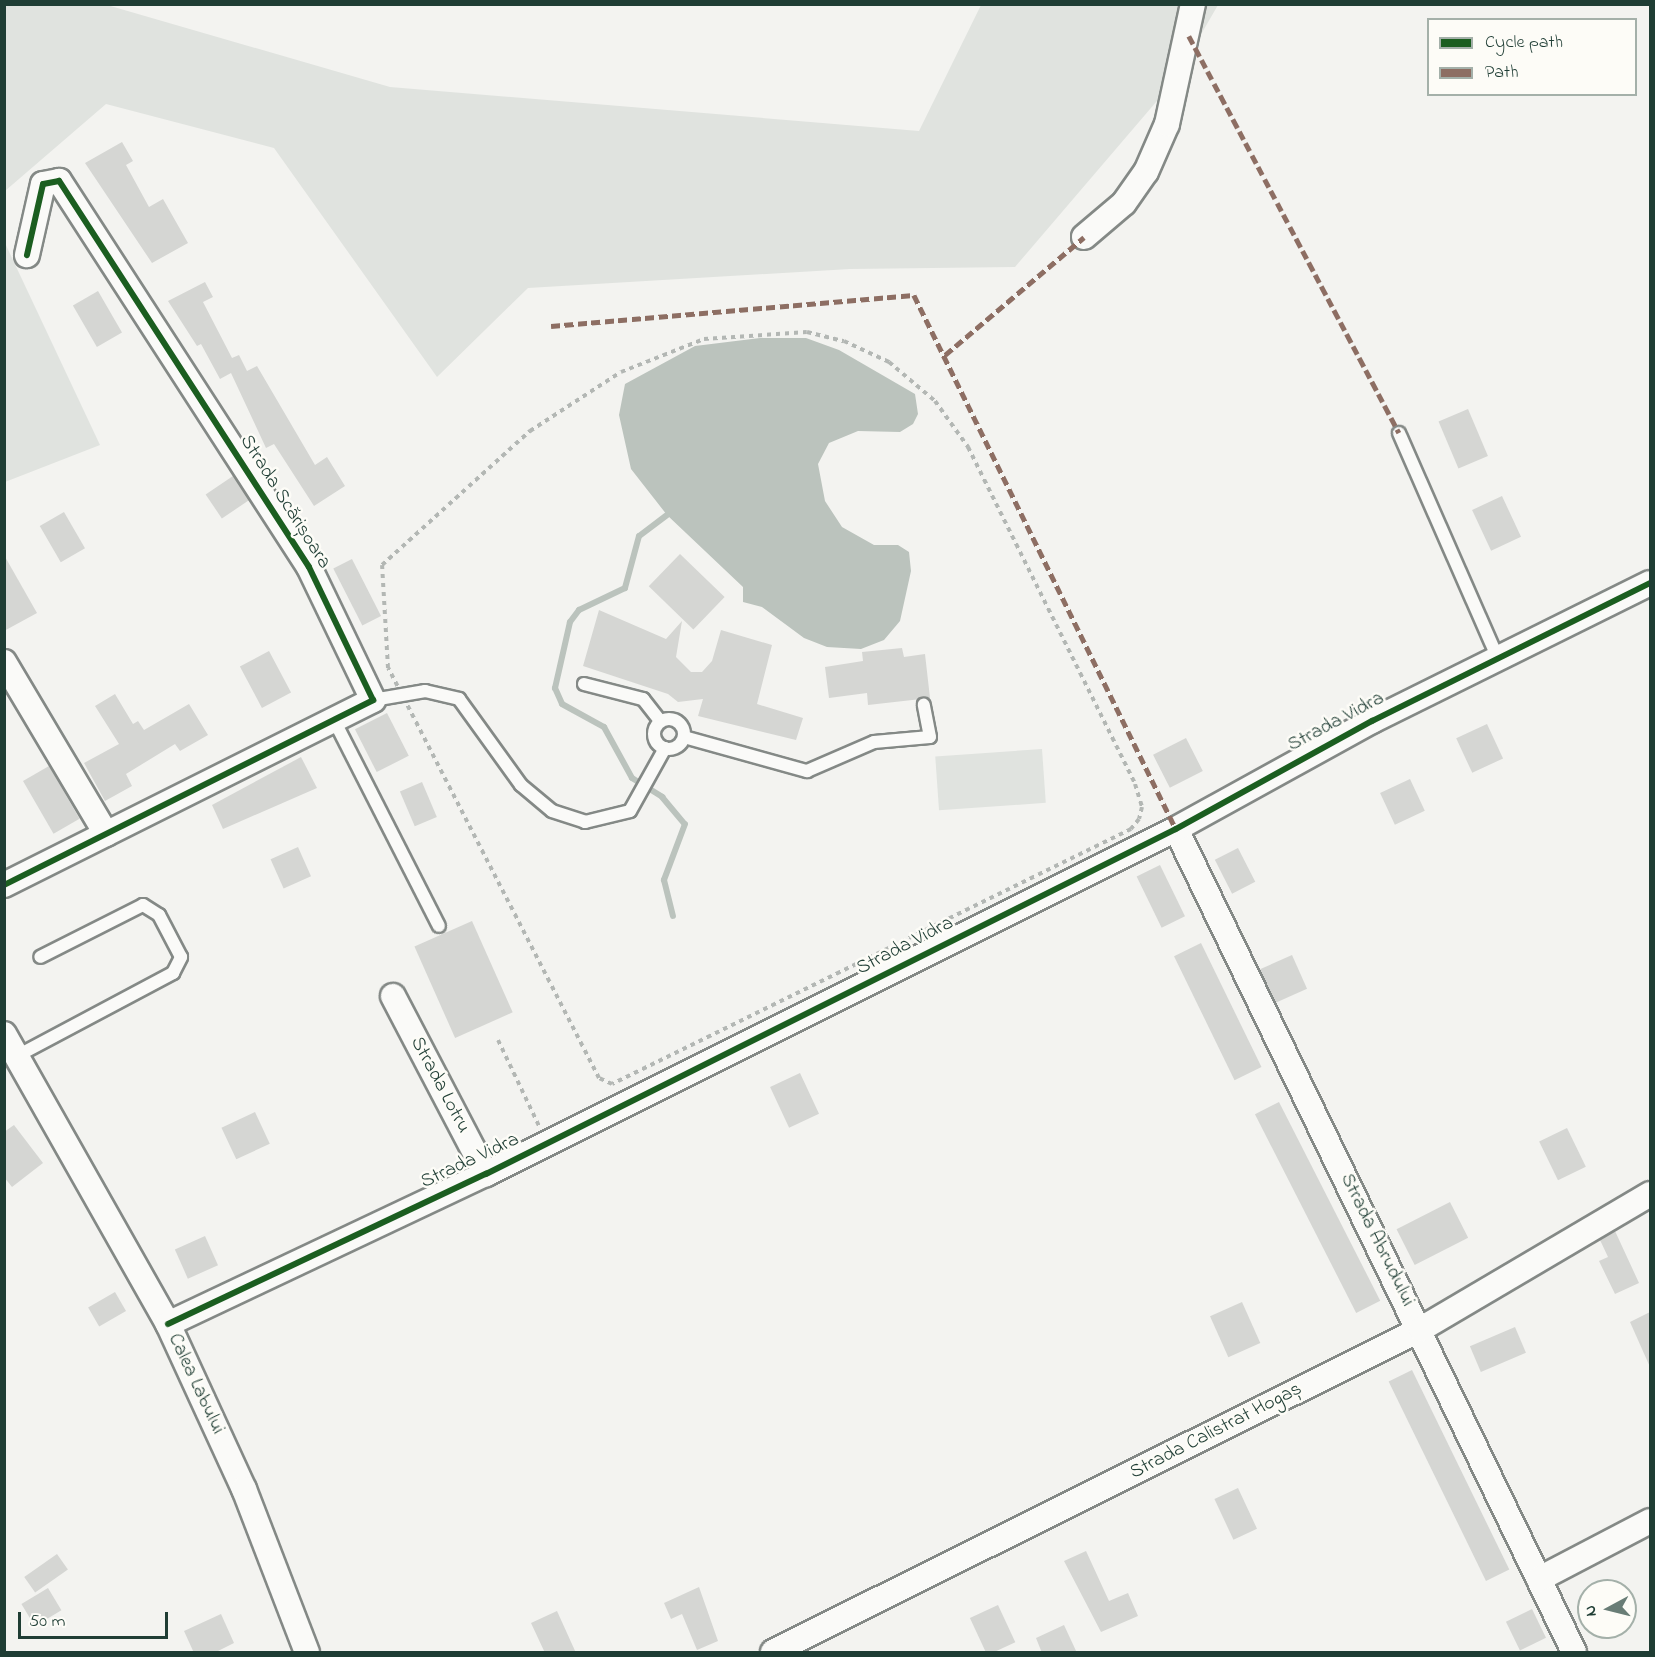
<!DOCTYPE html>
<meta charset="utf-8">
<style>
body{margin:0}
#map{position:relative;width:1655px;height:1657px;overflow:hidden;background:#f3f3f0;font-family:"Indie Flower",sans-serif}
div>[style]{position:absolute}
.green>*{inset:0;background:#e0e3df;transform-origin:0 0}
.water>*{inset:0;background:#bbc3bd}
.stream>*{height:6px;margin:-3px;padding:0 3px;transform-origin:3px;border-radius:3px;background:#bbc3bd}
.building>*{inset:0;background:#d5d6d3;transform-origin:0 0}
.path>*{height:4px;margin-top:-2px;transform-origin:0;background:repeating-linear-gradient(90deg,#b3b7b4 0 4.5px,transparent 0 9px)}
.roads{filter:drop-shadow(2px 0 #848986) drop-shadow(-2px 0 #848986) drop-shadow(0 2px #848986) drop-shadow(0 -2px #848986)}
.lane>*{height:12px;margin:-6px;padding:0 6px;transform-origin:6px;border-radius:6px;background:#fafaf8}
.lane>.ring{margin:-6px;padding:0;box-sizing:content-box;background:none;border:12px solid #fafaf8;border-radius:50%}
.street>*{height:24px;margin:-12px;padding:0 12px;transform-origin:12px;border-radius:12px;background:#fafaf8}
.quiet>*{height:4.5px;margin-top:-2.25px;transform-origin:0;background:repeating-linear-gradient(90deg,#8d6e63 0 9px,transparent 0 13.5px)}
.cycleway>*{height:6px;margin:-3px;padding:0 3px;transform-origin:3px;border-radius:3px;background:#1b5e20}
span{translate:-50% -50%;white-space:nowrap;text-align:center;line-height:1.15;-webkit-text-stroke:5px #fdfcf7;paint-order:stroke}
.street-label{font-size:20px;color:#1f3d34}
.frame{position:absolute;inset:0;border:6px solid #1f3d34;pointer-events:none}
.legend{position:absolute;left:1427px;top:18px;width:210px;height:78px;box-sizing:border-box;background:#fdfcf7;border:2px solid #a4b0a9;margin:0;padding:8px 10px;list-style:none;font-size:18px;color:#1f3d34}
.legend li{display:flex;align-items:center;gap:12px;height:30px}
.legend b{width:30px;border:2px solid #a4b0a9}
.north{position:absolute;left:1577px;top:1579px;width:60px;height:60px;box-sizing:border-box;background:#fdfcf7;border:2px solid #a4b0a9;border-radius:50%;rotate:263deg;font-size:16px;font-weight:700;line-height:24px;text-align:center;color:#1f3d34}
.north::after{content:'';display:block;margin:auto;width:21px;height:27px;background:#697d76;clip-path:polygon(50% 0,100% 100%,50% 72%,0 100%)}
.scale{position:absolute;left:18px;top:1612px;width:150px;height:27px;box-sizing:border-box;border:3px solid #1f3d34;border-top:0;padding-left:8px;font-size:18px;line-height:21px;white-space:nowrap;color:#1f3d34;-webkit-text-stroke:4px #fdfcf7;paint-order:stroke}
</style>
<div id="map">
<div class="green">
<div style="clip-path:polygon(5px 5px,107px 5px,390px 87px,919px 131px,981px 5px,1218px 5px,1174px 81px,1015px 267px,850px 269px,528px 288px,437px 377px,274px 148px,106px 104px,5px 191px)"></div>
<div style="clip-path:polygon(4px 241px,100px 445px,5px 482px,4px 482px)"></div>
<div style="left:1042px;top:749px;width:54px;height:107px;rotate:86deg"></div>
</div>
<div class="water">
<div style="clip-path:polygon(760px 338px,806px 338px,839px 350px,915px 394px,918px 414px,913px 424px,900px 432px,858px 431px,829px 443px,818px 464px,825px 501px,842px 527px,874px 545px,898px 545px,909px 552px,911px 571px,900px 621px,884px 640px,861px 649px,827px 647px,804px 638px,762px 607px,743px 602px,743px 587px,667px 515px,631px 469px,619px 415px,625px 384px,695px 346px)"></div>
</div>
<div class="stream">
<div style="left:667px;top:515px;width:35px;rotate:143deg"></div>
<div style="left:639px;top:536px;width:54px;rotate:105.1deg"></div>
<div style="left:625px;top:588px;width:51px;rotate:154.4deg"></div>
<div style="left:579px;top:610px;width:15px;rotate:127deg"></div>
<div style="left:570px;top:622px;width:68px;rotate:102.8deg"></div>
<div style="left:555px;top:688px;width:17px;rotate:66deg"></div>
<div style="left:562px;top:704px;width:48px;rotate:28.7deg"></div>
<div style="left:604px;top:727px;width:58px;rotate:61.2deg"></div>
<div style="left:632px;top:778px;width:36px;rotate:32deg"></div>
<div style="left:662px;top:797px;width:35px;rotate:50deg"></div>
<div style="left:685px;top:824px;width:60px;rotate:110.6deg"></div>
<div style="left:664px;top:880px;width:37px;rotate:76deg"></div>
</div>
<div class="building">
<div style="clip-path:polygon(122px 142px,133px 161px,126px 165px,149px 207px,163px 199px,188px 243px,152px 263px,85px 163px)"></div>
<div style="clip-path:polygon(205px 282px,213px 297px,203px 302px,232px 358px,239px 355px,247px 371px,257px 366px,315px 465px,327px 457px,345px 486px,314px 506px,274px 444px,266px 448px,231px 373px,220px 379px,201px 344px,197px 346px,168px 301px)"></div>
<div style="left:98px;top:291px;width:48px;height:29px;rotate:60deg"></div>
<div style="left:1468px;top:409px;width:51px;height:32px;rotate:67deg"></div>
<div style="left:233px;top:476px;width:29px;height:33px;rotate:56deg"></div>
<div style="left:1502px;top:496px;width:45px;height:33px;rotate:65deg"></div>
<div style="left:64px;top:512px;width:42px;height:28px;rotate:60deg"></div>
<div style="left:680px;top:554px;width:62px;height:45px;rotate:44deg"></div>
<div style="clip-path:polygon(4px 555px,37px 613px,4px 631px)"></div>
<div style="left:352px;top:559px;width:64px;height:21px;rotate:63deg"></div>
<div style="clip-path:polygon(599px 610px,666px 639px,682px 621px,676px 657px,691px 672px,702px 672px,712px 661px,721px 630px,772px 645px,757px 704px,803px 718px,796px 740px,698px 716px,703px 699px,678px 702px,668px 694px,583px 666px)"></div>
<div style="clip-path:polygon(902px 648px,904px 657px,925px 654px,930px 698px,868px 705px,867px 693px,829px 698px,825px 667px,863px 661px,862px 652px)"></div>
<div style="left:269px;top:651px;width:47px;height:33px;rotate:62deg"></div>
<div style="clip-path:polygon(115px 694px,133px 724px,138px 721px,144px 730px,189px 704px,208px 735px,180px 751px,175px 744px,126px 774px,132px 786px,105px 801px,84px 763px,119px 744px,95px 706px)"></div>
<div style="left:387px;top:713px;width:48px;height:36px;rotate:63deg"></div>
<div style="left:1487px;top:724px;width:38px;height:34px;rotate:65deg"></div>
<div style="left:1186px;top:738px;width:37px;height:37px;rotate:63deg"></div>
<div style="clip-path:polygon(301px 757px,317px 788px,223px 829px,212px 805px)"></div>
<div style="left:49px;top:766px;width:61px;height:30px;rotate:60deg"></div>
<div style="left:1410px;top:779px;width:35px;height:33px;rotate:65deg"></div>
<div style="left:422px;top:782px;width:38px;height:24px;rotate:67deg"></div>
<div style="left:298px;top:847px;width:32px;height:30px;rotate:66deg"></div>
<div style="left:1238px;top:848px;width:38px;height:26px;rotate:63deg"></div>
<div style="left:1160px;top:865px;width:57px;height:26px;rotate:64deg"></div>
<div style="left:472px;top:921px;width:100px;height:63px;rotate:66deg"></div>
<div style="left:1201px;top:943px;width:138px;height:30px;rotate:64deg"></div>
<div style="left:1292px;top:955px;width:37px;height:35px;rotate:66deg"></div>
<div style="left:800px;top:1073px;width:45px;height:33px;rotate:65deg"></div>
<div style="left:1279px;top:1102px;width:223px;height:27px;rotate:63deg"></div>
<div style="left:255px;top:1112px;width:35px;height:37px;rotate:65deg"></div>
<div style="clip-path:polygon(14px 1125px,43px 1163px,12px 1187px,4px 1177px,4px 1132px)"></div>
<div style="left:1567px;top:1128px;width:43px;height:31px;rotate:64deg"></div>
<div style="left:1450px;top:1202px;width:40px;height:60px;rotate:63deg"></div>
<div style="clip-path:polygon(1615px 1231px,1639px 1283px,1615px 1294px,1599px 1261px,1608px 1257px,1600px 1240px)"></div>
<div style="left:205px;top:1236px;width:32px;height:33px;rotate:66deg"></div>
<div style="left:115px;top:1292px;width:22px;height:31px;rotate:60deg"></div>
<div style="left:1242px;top:1302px;width:45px;height:35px;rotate:66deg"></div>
<div style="clip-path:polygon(1650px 1312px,1650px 1367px,1630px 1322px)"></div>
<div style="left:1515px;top:1327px;width:28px;height:49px;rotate:67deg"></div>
<div style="left:1412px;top:1370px;width:222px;height:26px;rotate:64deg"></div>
<div style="left:1238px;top:1488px;width:45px;height:26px;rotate:65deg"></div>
<div style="clip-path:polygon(1086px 1551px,1109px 1601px,1128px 1593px,1138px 1616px,1101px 1632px,1064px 1561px)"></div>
<div style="left:57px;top:1554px;width:19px;height:40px;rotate:55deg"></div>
<div style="clip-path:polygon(699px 1587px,718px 1641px,697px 1650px,682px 1614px,671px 1619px,664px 1603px)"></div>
<div style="left:48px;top:1588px;width:26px;height:31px;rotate:59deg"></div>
<div style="left:998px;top:1605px;width:41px;height:31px;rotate:65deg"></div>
<div style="left:1532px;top:1609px;width:32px;height:29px;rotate:64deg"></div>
<div style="clip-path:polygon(557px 1611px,576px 1653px,545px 1653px,531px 1623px)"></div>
<div style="clip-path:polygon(221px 1614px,234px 1643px,214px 1653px,194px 1653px,184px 1631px)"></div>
<div style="clip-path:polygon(1064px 1625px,1077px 1653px,1042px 1653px,1036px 1638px)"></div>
</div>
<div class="path">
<div style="left:807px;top:332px;width:38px;rotate:14deg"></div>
<div style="left:844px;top:341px;width:50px;rotate:25deg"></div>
<div style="left:889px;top:362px;width:60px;rotate:40.3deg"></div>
<div style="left:935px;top:401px;width:57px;rotate:54.3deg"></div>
<div style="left:968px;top:447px;width:376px;rotate:63.6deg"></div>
<div style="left:1135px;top:784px;width:24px;rotate:73deg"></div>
<div style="left:1142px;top:807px;width:12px;rotate:104deg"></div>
<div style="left:1139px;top:819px;width:13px;rotate:129deg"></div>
<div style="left:1131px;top:829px;width:578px;rotate:153.83deg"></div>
<div style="left:612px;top:1084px;width:14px;rotate:-155deg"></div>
<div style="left:599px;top:1078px;width:461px;rotate:-117.2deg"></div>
<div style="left:388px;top:668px;width:103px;rotate:-93.3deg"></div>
<div style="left:382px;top:565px;width:200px;rotate:-42.2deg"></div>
<div style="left:530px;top:431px;width:108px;rotate:-33deg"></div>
<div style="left:621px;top:372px;width:89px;rotate:-21.7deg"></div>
<div style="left:704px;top:339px;width:103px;rotate:-3.9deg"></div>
<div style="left:498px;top:1040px;width:95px;rotate:64.5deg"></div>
</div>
<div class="roads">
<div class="lane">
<div style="left:1399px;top:433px;width:246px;rotate:66.3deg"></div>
<div style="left:584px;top:684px;width:61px;rotate:14.3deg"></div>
<div style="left:643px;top:699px;width:28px;rotate:52deg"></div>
<div style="left:373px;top:700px;width:53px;rotate:-9.8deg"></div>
<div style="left:425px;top:691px;width:35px;rotate:13deg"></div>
<div style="left:459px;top:699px;width:106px;rotate:54.2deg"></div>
<div style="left:521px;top:785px;width:40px;rotate:40deg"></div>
<div style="left:552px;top:811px;width:35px;rotate:18deg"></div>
<div style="left:585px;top:822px;width:46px;rotate:-13.7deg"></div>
<div style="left:630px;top:811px;width:72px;rotate:-60.9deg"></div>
<div class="ring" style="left:654px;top:719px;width:18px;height:18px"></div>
<div style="left:334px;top:720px;width:231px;rotate:63deg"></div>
<div style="left:684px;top:737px;width:128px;rotate:15.5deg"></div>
<div style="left:807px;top:771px;width:73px;rotate:-23.4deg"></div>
<div style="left:874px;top:742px;width:56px;rotate:-5.1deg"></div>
<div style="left:930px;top:737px;width:33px;rotate:-101deg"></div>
<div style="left:17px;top:1056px;width:177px;rotate:-28deg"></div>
<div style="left:173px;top:973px;width:18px;rotate:-63deg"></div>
<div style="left:181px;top:957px;width:47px;rotate:-117.6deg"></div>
<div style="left:159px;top:915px;width:19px;rotate:-148deg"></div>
<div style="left:143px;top:905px;width:115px;rotate:153.2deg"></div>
</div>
<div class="street">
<div style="left:1084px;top:237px;width:52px;rotate:-40.4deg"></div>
<div style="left:1124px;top:203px;width:38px;rotate:-55deg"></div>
<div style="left:1146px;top:172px;width:52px;rotate:-66.4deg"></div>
<div style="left:1167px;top:124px;width:123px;rotate:-77.8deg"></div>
<div style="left:4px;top:662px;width:200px;rotate:59.3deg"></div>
<div style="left:1176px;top:829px;width:914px;rotate:64.19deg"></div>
<div style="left:4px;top:885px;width:413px;rotate:-26.6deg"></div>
<div style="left:373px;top:700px;width:148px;rotate:-115.7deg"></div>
<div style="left:309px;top:567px;width:460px;rotate:-122.9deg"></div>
<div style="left:59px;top:181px;width:16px;rotate:169deg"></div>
<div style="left:43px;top:184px;width:73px;rotate:102.7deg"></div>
<div style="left:393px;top:996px;width:201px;rotate:62.4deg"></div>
<div style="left:4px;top:1034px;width:333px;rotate:60.5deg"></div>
<div style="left:168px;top:1324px;width:182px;rotate:65.3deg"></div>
<div style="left:244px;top:1489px;width:175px;rotate:68.9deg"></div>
<div style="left:168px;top:1324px;width:352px;rotate:-25.3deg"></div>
<div style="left:486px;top:1174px;width:771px;rotate:-26.57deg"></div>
<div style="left:1176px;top:829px;width:224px;rotate:-28.9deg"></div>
<div style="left:1372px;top:721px;width:310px;rotate:-26.4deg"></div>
<div style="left:1539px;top:1579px;width:125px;rotate:-27.6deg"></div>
<div style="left:773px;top:1652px;width:724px;rotate:-26.49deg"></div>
<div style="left:1421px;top:1329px;width:266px;rotate:-30.5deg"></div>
</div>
</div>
<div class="quiet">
<div style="left:1189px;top:36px;width:449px;rotate:62.1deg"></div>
<div style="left:551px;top:326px;width:364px;rotate:-4.9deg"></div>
<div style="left:914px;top:295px;width:595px;rotate:63.87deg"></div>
<div style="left:945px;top:355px;width:182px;rotate:-40.3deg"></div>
</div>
<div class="cycleway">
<div style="left:4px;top:885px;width:413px;rotate:-26.6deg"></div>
<div style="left:373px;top:700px;width:148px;rotate:-115.7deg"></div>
<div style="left:309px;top:567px;width:460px;rotate:-122.9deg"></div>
<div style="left:59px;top:181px;width:16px;rotate:169deg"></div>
<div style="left:43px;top:184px;width:73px;rotate:102.7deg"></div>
<div style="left:168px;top:1324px;width:352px;rotate:-25.3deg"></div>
<div style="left:486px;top:1174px;width:771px;rotate:-26.57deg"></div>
<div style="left:1176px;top:829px;width:224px;rotate:-28.9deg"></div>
<div style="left:1372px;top:721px;width:310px;rotate:-26.4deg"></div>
</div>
<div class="street-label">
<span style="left:285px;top:502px;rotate:58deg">Strada Scărișoara</span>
<span style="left:1336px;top:722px;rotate:-28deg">Strada Vidra</span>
<span style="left:905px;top:946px;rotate:-27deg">Strada Vidra</span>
<span style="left:440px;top:1085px;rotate:62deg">Strada Lotru</span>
<span style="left:470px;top:1161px;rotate:-25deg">Strada Vidra</span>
<span style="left:1377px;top:1240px;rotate:64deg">Strada Abrudului</span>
<span style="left:196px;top:1384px;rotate:65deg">Calea Labului</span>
<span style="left:1216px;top:1431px;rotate:-27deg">Strada Calistrat Hogaș</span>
</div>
<div class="frame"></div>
<ul class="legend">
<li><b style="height:8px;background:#1b5e20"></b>Cycle path</li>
<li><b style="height:8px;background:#8d6e63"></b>Path</li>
</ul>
<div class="north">N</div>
<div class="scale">50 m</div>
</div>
